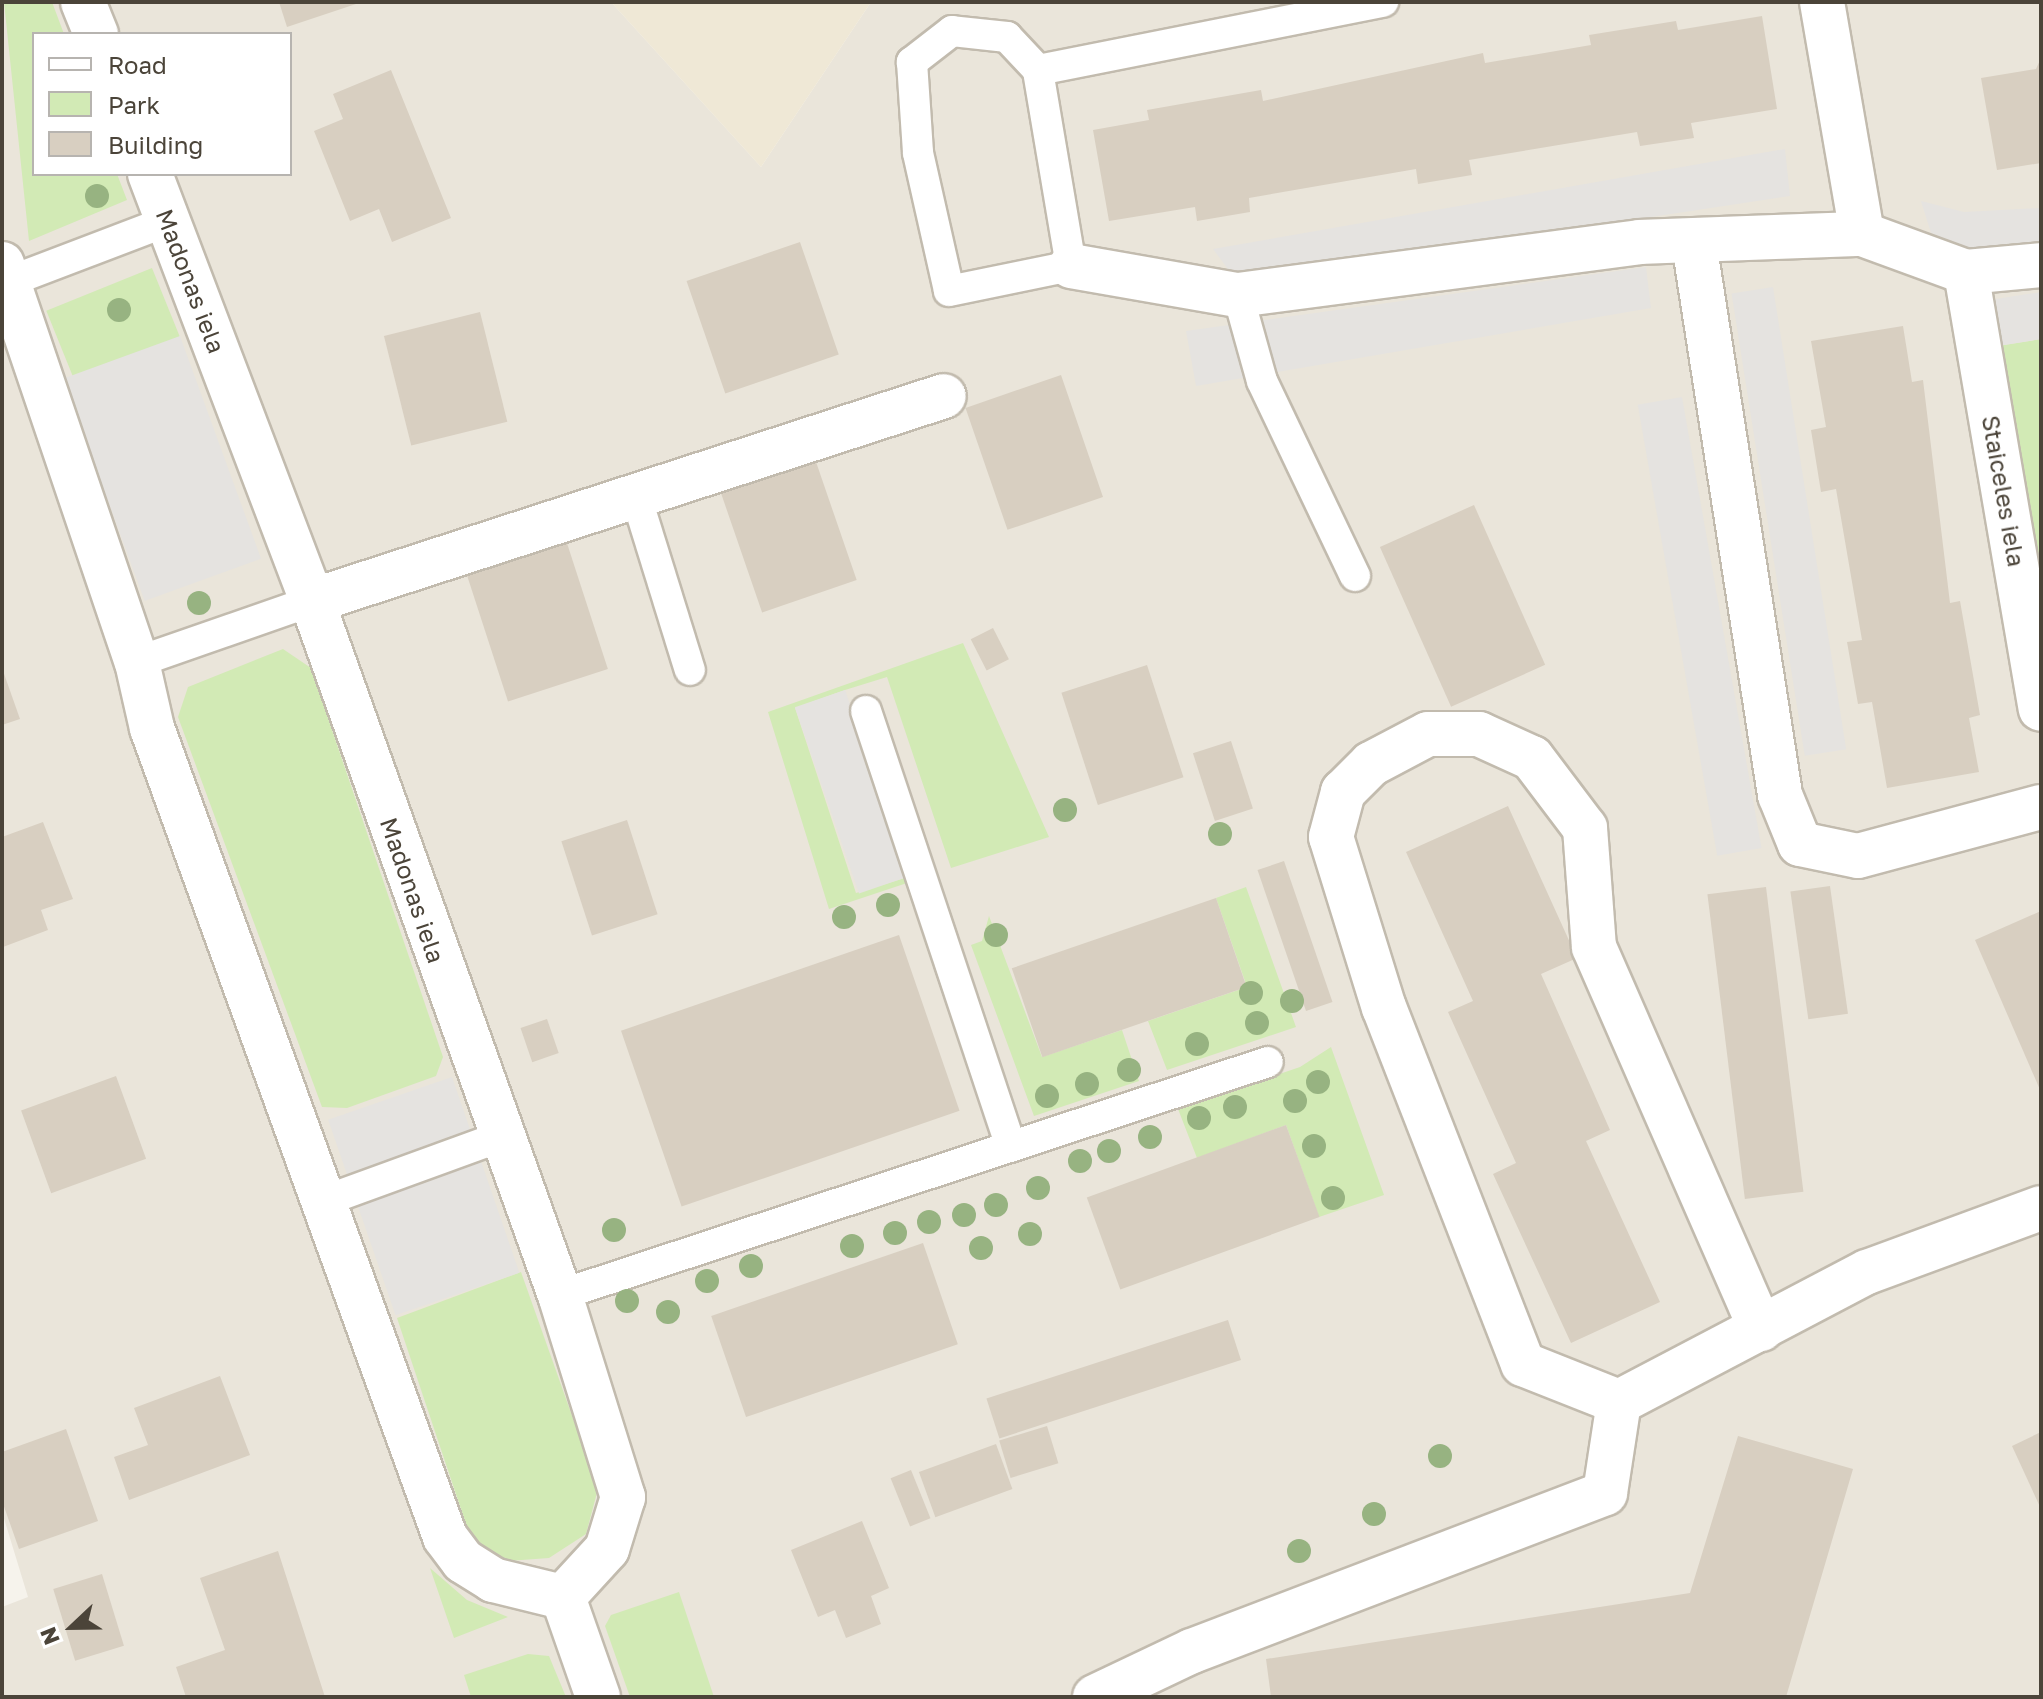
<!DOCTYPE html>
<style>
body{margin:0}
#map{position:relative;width:2043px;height:1699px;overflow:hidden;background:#f6f3ec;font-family:"Golos Text",sans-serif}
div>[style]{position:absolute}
.residential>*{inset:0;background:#eae5da}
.education>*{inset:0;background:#efe8d6}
.green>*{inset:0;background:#d2eab5;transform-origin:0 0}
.parking>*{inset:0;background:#e5e3e0;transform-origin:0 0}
.building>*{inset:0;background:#d8cfc1;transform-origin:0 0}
.roads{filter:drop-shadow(2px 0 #c2bbae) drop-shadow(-2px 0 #c2bbae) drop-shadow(0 2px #c2bbae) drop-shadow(0 -2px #c2bbae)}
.service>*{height:30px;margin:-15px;padding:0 15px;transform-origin:15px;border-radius:15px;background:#fff}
.minor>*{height:44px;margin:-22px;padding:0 22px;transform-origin:22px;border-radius:22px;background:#fff}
.trees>*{width:24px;height:24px;margin:-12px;border-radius:50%;background:#97b381}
span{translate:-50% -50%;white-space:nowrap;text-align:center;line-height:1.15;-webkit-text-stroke:7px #fff;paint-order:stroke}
.street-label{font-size:24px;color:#4b4439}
.frame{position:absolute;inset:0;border:4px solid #4b4439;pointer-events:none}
.legend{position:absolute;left:32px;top:32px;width:260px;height:144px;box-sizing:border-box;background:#fff;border:2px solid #b7b4b0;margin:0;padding:10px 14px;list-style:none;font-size:24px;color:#4b4439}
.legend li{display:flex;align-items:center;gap:16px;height:40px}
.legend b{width:40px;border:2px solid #b7b4b0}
.north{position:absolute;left:32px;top:1587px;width:80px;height:80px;-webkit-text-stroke:6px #fff;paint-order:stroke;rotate:248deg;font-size:22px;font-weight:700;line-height:32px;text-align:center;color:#4b4439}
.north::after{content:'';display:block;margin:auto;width:28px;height:36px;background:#4b4439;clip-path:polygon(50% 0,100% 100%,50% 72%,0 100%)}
</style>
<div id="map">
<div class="residential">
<div style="clip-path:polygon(evenodd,2px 2px,611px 2px,761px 167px,871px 2px,2041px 2px,2041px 1697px,2px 1697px,2px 1607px,28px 1597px,2px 1512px,2px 2px,34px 34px,290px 34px,290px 174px,34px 174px,34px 34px)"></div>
</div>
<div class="education">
<div style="clip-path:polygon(611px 2px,871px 2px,761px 167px)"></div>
</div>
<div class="green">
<div style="clip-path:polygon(4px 2px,52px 2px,64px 34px,34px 34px,34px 174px,117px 174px,127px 200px,29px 241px)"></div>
<div style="left:152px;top:268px;width:74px;height:114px;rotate:68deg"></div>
<div style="clip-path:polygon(2041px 339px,2041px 585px,1998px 346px)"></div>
<div style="clip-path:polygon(963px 643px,1049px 837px,951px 868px,887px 677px,845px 690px,795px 708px,856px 893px,908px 877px,910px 882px,829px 909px,768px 712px)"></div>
<div style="clip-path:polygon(283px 649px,311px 668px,443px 1057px,436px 1076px,347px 1108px,322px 1107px,178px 717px,188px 687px)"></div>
<div style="clip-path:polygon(1246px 887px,1296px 1027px,1167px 1070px,1148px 1021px,1247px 987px,1216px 898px)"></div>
<div style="clip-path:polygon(989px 916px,1042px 1057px,1122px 1030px,1139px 1081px,1034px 1116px,971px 945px,982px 941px)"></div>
<div style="clip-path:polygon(1331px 1047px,1384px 1195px,1319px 1217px,1286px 1125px,1197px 1158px,1178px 1109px,1300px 1067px)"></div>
<div style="clip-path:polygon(521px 1272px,598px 1489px,586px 1534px,549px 1558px,508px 1561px,471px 1539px,397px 1318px)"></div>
<div style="clip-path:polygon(430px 1568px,467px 1600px,508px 1617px,454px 1638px)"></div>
<div style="clip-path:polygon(679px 1592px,714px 1697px,630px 1697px,605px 1626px,611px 1615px)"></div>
<div style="clip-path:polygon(528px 1654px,549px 1656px,566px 1697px,471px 1697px,464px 1675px)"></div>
</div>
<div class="parking">
<div style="clip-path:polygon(1785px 149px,1790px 196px,1236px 280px,1213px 249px)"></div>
<div style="clip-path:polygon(1921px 201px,1964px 212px,2041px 208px,2041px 245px,1973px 249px,1931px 233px)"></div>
<div style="clip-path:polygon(1646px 267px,1651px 308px,1196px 386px,1186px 331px)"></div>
<div style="left:1773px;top:287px;width:468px;height:42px;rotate:81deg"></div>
<div style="clip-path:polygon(2041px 292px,2041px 339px,1998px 346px,1990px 300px)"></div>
<div style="left:180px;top:336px;width:237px;height:124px;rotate:70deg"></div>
<div style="left:1682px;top:397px;width:458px;height:45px;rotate:80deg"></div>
<div style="left:845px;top:690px;width:197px;height:53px;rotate:71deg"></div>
<div style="left:452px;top:1077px;width:207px;height:131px;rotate:71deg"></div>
</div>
<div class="building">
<div style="clip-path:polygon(279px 2px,359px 2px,359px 3px,287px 27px)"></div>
<div style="clip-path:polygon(1762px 16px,1777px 109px,1691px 123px,1694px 138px,1640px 146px,1637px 132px,1469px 160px,1472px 175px,1418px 184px,1416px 169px,1249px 198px,1250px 212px,1197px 221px,1195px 207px,1109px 221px,1093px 130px,1149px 120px,1147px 110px,1261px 90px,1263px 101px,1483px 53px,1485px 63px,1591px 45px,1589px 35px,1676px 21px,1678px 30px)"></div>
<div style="clip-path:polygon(2041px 58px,2041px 163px,1997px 170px,1981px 78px,2036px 69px)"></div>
<div style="clip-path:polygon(391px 70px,451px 218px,392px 242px,379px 209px,350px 221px,314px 131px,343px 119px,333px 94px)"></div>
<div style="left:800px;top:242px;width:119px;height:120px;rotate:71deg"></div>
<div style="left:480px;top:312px;width:113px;height:99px;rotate:76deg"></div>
<div style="clip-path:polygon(1903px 326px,1912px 382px,1923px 380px,1950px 603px,1960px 601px,1980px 715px,1969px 718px,1979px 772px,1887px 788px,1872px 702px,1858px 704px,1847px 642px,1862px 640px,1836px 489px,1821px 492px,1811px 430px,1826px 427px,1811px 341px)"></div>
<div style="left:1061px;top:375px;width:129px;height:101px;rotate:71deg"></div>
<div style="left:815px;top:459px;width:128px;height:100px;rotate:71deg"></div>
<div style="left:1474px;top:505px;width:175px;height:103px;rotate:66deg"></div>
<div style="left:564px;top:534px;width:142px;height:105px;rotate:72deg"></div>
<div style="left:993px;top:628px;width:35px;height:25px;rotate:63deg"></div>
<div style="left:1147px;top:665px;width:118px;height:90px;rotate:72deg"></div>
<div style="clip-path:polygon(2px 668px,20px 719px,2px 725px)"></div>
<div style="left:1231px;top:741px;width:71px;height:40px;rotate:72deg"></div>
<div style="clip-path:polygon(1508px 806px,1577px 958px,1541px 974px,1610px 1130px,1586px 1141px,1660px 1302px,1571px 1343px,1493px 1174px,1516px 1163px,1448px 1012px,1473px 1001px,1406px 852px)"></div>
<div style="left:627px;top:820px;width:99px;height:69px;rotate:72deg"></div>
<div style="clip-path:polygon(43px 822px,73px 899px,41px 910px,48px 930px,3px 947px,2px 837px)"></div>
<div style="left:1284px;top:861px;width:149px;height:28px;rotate:71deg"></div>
<div style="left:1830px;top:886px;width:129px;height:40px;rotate:82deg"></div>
<div style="left:1766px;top:887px;width:307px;height:59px;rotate:83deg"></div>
<div style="left:1216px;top:898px;width:94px;height:216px;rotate:71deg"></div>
<div style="clip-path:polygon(2041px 911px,2041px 1092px,1975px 940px)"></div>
<div style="left:899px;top:935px;width:186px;height:294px;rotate:71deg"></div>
<div style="left:547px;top:1019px;width:36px;height:28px;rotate:71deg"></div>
<div style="left:116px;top:1076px;width:88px;height:101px;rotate:70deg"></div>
<div style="left:1286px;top:1125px;width:98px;height:212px;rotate:70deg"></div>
<div style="left:923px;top:1243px;width:107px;height:224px;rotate:71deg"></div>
<div style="left:1228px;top:1320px;width:42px;height:254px;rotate:72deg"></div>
<div style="clip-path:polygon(220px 1376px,250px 1455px,129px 1500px,114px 1457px,148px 1445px,134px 1408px)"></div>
<div style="left:1047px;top:1426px;width:39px;height:50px;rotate:73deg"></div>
<div style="clip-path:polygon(66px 1429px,98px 1521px,19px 1549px,2px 1501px,2px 1452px)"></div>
<div style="clip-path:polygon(2041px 1432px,2041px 1509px,2012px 1446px)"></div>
<div style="clip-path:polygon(1738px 1436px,1853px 1469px,1786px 1697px,1271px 1697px,1266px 1659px,1690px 1593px)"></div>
<div style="left:996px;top:1444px;width:48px;height:82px;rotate:70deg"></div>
<div style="left:911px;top:1470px;width:52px;height:22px;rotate:68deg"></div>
<div style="clip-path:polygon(862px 1521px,889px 1588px,871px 1596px,881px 1624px,846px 1638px,835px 1610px,818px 1617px,791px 1550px)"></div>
<div style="clip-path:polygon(278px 1551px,325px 1697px,186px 1697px,176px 1667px,225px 1650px,200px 1578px)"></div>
<div style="left:102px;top:1574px;width:75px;height:51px;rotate:73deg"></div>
</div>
<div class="roads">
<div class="service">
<div style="left:1038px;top:70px;width:45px;rotate:-133.2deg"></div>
<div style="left:1007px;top:37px;width:55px;rotate:-173.8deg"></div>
<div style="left:952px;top:31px;width:51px;rotate:142.2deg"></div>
<div style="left:912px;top:62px;width:91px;rotate:86.2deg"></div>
<div style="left:918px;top:153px;width:141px;rotate:77.3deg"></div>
<div style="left:949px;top:291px;width:125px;rotate:-11.6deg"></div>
<div style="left:1071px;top:266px;width:199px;rotate:-99.6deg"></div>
<div style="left:1038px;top:70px;width:352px;rotate:-11.2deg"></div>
<div style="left:8px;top:282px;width:171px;rotate:-20.9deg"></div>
<div style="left:1238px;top:295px;width:89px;rotate:74.4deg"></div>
<div style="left:1262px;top:381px;width:216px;rotate:64.5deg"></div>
<div style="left:636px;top:496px;width:182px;rotate:72.8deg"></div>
<div style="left:137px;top:662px;width:185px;rotate:-19.2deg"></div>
<div style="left:866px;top:711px;width:459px;rotate:71.6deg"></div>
<div style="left:324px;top:1201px;width:187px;rotate:-20deg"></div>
<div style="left:560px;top:1295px;width:745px;rotate:-18.22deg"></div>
</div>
<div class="minor">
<div style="left:83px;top:2px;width:35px;rotate:68deg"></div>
<div style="left:1822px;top:2px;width:235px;rotate:80.2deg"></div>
<div style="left:1862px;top:234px;width:111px;rotate:20.1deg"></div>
<div style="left:1966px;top:272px;width:443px;rotate:80.3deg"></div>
<div style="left:150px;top:174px;width:457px;rotate:69.2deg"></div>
<div style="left:312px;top:601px;width:737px;rotate:70.34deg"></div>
<div style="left:560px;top:1295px;width:212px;rotate:72.7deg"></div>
<div style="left:623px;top:1497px;width:54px;rotate:107.1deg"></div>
<div style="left:607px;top:1549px;width:65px;rotate:132.5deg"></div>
<div style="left:1694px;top:243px;width:559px;rotate:81.14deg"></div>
<div style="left:1780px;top:795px;width:53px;rotate:67.8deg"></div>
<div style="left:1800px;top:844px;width:59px;rotate:11.7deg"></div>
<div style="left:1858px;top:856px;width:189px;rotate:-15deg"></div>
<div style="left:2px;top:264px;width:420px;rotate:71.3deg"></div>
<div style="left:137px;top:662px;width:68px;rotate:77.2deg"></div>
<div style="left:152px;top:728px;width:860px;rotate:70.09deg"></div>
<div style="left:445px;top:1537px;width:30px;rotate:53deg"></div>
<div style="left:463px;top:1561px;width:36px;rotate:32deg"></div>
<div style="left:493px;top:1580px;width:72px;rotate:13.7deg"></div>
<div style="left:1071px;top:266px;width:169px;rotate:9.9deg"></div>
<div style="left:1238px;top:295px;width:405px;rotate:-7.5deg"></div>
<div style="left:1640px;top:242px;width:222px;rotate:-2.1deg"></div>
<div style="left:1966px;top:272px;width:75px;rotate:-5.3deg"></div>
<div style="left:312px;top:601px;width:664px;rotate:-17.97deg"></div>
<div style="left:1619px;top:1402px;width:103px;rotate:-158.4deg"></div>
<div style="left:1523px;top:1364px;width:382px;rotate:-111.3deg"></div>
<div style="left:1384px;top:1008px;width:179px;rotate:-107.2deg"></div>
<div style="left:1331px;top:837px;width:47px;rotate:-75.1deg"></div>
<div style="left:1343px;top:792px;width:40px;rotate:-45deg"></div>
<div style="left:1371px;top:764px;width:64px;rotate:-27.8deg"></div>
<div style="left:1428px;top:734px;width:51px"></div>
<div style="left:1479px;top:734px;width:58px;rotate:24.4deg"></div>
<div style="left:1532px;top:758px;width:88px;rotate:52.9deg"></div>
<div style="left:1585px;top:828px;width:119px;rotate:85.7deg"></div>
<div style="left:1594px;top:947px;width:417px;rotate:66.4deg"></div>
<div style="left:563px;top:1597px;width:106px;rotate:70.7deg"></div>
<div style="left:1095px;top:1697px;width:107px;rotate:-25.4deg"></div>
<div style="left:1192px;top:1651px;width:442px;rotate:-20.9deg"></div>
<div style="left:1605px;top:1493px;width:92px;rotate:-81.3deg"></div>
<div style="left:1619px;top:1402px;width:280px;rotate:-27.7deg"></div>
<div style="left:1867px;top:1272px;width:185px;rotate:-20.2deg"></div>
</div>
</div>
<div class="trees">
<div style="left:97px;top:196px"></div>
<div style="left:119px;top:310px"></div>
<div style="left:199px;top:603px"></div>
<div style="left:1065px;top:810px"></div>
<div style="left:1220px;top:834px"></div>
<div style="left:888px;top:905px"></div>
<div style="left:844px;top:917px"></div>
<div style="left:996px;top:935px"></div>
<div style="left:1251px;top:993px"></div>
<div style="left:1292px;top:1001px"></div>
<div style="left:1257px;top:1023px"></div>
<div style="left:1197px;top:1044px"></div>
<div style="left:1129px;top:1070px"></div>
<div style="left:1318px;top:1082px"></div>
<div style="left:1087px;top:1084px"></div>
<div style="left:1047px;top:1096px"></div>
<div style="left:1295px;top:1101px"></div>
<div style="left:1235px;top:1107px"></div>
<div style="left:1199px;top:1118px"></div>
<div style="left:1150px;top:1137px"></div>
<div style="left:1314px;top:1146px"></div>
<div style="left:1109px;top:1151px"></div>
<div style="left:1080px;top:1161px"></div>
<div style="left:1038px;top:1188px"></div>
<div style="left:1333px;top:1198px"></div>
<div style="left:996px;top:1205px"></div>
<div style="left:964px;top:1215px"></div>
<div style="left:929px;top:1222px"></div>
<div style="left:614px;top:1230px"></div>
<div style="left:895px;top:1233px"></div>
<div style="left:1030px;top:1234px"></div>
<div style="left:852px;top:1246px"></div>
<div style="left:981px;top:1248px"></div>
<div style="left:751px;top:1266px"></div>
<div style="left:707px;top:1281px"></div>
<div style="left:627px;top:1301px"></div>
<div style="left:668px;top:1312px"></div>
<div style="left:1440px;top:1456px"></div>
<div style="left:1374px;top:1514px"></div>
<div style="left:1299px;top:1551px"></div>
</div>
<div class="street-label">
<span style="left:191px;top:281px;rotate:69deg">Madonas iela</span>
<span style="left:2004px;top:491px;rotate:80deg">Staiceles iela</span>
<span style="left:413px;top:890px;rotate:71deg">Madonas iela</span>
</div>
<div class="frame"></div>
<ul class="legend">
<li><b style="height:10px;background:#fff"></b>Road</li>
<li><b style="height:22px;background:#d2eab5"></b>Park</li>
<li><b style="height:22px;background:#d8cfc1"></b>Building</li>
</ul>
<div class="north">N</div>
</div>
